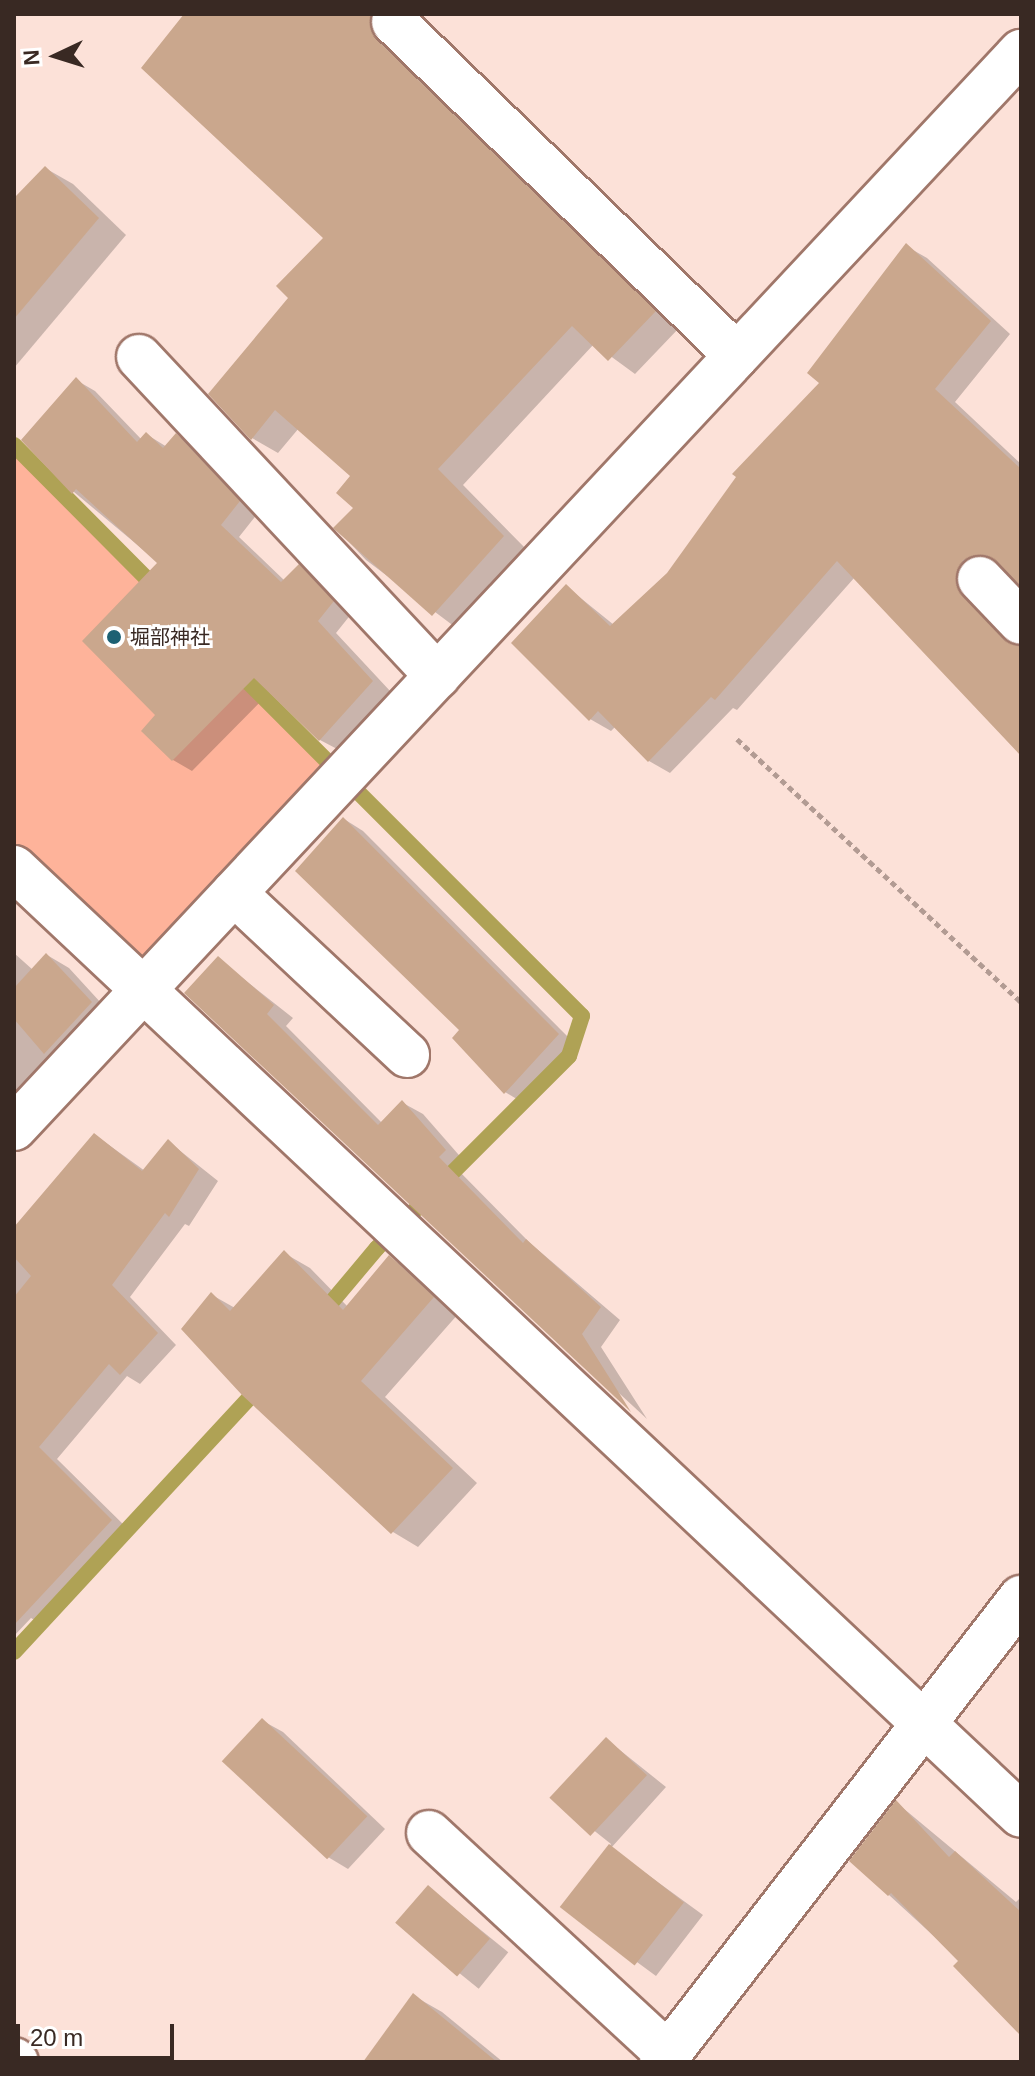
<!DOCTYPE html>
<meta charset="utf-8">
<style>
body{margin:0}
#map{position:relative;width:1035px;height:2076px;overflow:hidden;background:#fce1d8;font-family:Helvetica,"Noto Sans JP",sans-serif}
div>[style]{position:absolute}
.green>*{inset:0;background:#feb39a}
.shadow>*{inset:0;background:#0003;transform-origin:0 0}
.stream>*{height:16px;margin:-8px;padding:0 8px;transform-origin:8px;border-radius:8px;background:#afa255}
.building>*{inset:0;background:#caa78d;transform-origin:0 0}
.path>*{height:5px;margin-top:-2.5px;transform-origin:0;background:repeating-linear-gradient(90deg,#b29b93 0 6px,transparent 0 10px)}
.roads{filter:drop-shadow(2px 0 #a0776a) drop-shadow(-2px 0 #a0776a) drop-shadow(0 2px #a0776a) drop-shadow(0 -2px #a0776a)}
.minor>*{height:44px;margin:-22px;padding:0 22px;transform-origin:22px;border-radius:22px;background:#fff}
.dots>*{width:22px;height:22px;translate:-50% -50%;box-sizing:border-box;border:4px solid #fff;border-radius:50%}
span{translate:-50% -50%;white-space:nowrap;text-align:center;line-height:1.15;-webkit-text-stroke:6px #fff;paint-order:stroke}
.poi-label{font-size:20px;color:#392923}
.left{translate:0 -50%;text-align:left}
.frame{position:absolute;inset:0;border:16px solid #392923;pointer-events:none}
.north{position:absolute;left:16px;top:16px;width:80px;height:80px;-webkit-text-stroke:6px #fff;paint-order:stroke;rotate:266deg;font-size:22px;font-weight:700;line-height:32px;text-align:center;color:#392923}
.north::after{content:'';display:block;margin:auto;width:28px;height:36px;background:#392923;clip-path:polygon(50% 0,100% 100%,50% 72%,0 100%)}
.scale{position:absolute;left:16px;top:2024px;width:158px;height:36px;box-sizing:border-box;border:4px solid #392923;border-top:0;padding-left:10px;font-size:24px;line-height:28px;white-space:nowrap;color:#392923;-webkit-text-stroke:6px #fff;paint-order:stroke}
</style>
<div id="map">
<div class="green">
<div style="clip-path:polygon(18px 449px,331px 767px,147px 968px,14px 844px,14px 454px)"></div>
</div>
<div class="shadow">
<div style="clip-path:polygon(191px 14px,383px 14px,680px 327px,635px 374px,594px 344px,463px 485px,529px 552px,459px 630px,366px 560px,336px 528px,356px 508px,353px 476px,299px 428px,278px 453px,252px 438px,291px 298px,326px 238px)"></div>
<div style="clip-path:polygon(45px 168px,73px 184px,126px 235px,14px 368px,14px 201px)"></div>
<div style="clip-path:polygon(906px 246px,927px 258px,1010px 334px,955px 402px,1021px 464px,1021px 585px,1003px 568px,985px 572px,983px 610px,1021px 646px,1021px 753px,855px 577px,737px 710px,733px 708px,670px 773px,649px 761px,616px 726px,611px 731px,590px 719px,567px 587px,614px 625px,668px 574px,821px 382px)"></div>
<div style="clip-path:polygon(76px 380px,95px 391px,142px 440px,146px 434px,167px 447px,176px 435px,195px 446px,258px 513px,239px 537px,285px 581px,299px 566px,318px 577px,352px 613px,336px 633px,391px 692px,339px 750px,320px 740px,271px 691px,192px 771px,173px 760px,158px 715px,159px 563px,74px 492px,24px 440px)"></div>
<div style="clip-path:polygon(344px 819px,363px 831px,578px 1047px,525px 1104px,505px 1092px,462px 1030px)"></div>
<div style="clip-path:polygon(14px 953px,33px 970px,47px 955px,69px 968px,113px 1016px,14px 1133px)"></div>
<div style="clip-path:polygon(222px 962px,293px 1018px,286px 1026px,382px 1123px,403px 1103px,423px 1114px,465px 1162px,458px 1170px,530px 1243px,620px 1320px,601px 1347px,647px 1419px,193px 999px)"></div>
<div style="clip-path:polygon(95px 1135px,145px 1171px,169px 1142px,218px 1181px,189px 1226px,185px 1224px,130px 1297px,176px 1345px,140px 1384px,127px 1376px,57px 1459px,131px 1532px,43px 1625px,31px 1618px,14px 1636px,14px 1232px)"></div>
<div style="clip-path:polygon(284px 1253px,310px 1268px,348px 1307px,390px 1258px,415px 1273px,459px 1313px,385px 1397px,477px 1483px,418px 1547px,393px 1532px,244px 1393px,212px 1295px,235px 1308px)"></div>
<div style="clip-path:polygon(263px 1721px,283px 1732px,385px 1829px,348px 1869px,328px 1857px,225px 1761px)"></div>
<div style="clip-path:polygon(606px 1739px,666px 1787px,611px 1848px,703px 1915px,656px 1976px,562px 1907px,611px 1844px,553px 1798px)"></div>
<div style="clip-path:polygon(897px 1803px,1016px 1902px,1021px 1897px,1021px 2033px,961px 1961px,889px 1895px)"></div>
<div style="left:429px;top:1888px;width:102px;height:47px;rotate:39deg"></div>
<div style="clip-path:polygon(414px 1996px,442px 2012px,503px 2062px,366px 2062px)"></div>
</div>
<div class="stream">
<div style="left:14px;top:445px;width:206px;rotate:45.2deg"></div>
<div style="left:234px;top:668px;width:492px;rotate:45deg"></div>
<div style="left:582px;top:1016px;width:42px;rotate:108deg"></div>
<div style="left:569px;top:1056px;width:272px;rotate:135deg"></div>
<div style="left:377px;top:1248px;width:90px;rotate:130deg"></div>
<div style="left:14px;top:1652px;width:362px;rotate:-47.2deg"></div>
</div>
<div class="building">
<div style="clip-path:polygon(184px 14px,370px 14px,377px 40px,656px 311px,608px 361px,572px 326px,438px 469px,504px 536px,432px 616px,333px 528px,353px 508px,336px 493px,350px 476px,275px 410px,251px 440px,208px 394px,288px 298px,276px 286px,323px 238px,141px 68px)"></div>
<div style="clip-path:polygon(45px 166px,99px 218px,14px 319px,14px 198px)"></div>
<div style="clip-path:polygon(906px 243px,991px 321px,935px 389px,1021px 469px,1021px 586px,986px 555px,963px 560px,956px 584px,1003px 639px,1021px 646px,1021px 756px,837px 561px,715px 700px,711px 697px,648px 762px,598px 711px,589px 721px,511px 643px,566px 584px,610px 626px,667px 573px,736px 477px,732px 474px,819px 383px,807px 373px)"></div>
<div style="clip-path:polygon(76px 377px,137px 442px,146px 432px,163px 448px,176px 433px,240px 501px,221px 525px,281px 582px,299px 564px,334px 601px,318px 621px,373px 681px,319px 741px,254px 678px,172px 761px,141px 731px,155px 715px,82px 641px,157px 563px,76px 489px,72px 494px,21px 440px)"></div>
<div style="clip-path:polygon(343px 817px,559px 1034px,504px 1094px,452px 1038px,459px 1030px,295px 871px)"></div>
<div style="clip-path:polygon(46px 953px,92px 1002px,44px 1054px,14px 1019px,14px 988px)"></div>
<div style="clip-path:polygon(218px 956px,274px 1005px,267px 1014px,378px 1125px,402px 1100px,446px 1150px,439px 1157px,523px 1243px,526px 1239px,601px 1307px,582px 1334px,631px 1412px,184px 993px)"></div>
<div style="clip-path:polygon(94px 1133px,142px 1171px,168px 1139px,199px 1169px,169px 1217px,165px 1213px,112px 1285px,158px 1333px,120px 1375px,109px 1364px,39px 1447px,112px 1520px,14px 1625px,14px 1297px,31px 1276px,14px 1257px,14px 1227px)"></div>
<div style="clip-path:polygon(284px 1250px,343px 1310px,389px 1255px,434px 1297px,361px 1381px,453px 1468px,391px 1534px,242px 1395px,181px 1329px,211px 1292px,230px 1311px)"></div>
<div style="left:262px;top:1718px;width:144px;height:59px;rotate:43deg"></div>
<div style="left:606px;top:1737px;width:56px;height:83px;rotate:43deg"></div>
<div style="clip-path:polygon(896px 1800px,949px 1857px,955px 1851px,1021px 1912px,1021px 2036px,953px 1966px,958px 1961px,891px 1893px,888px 1896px,849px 1861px)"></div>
<div style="left:609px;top:1844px;width:95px;height:80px;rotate:38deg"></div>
<div style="left:428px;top:1885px;width:82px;height:50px;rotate:41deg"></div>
<div style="clip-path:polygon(413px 1993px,497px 2062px,363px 2062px)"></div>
</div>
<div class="path">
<div style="left:737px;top:739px;width:387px;rotate:42.8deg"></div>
</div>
<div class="roads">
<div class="minor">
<div style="left:394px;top:22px;width:478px;rotate:44.2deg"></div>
<div style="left:139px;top:357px;width:437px;rotate:46.9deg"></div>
<div style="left:980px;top:579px;width:59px;rotate:46.4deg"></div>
<div style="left:14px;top:868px;width:1382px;rotate:43.24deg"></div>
<div style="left:234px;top:893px;width:237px;rotate:43.1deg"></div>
<div style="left:14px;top:1128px;width:1474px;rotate:-46.9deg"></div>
<div style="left:429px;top:1833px;width:326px;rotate:42.8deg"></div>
<div style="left:14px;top:2060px;width:3px;rotate:45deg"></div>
<div style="left:662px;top:2062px;width:587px;rotate:-52.27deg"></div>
</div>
</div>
<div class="dots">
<div style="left:114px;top:637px;background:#1d6173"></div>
</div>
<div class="poi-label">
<span class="left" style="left:130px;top:637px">堀部神社</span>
</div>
<div class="frame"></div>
<div class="north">N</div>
<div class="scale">20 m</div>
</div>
